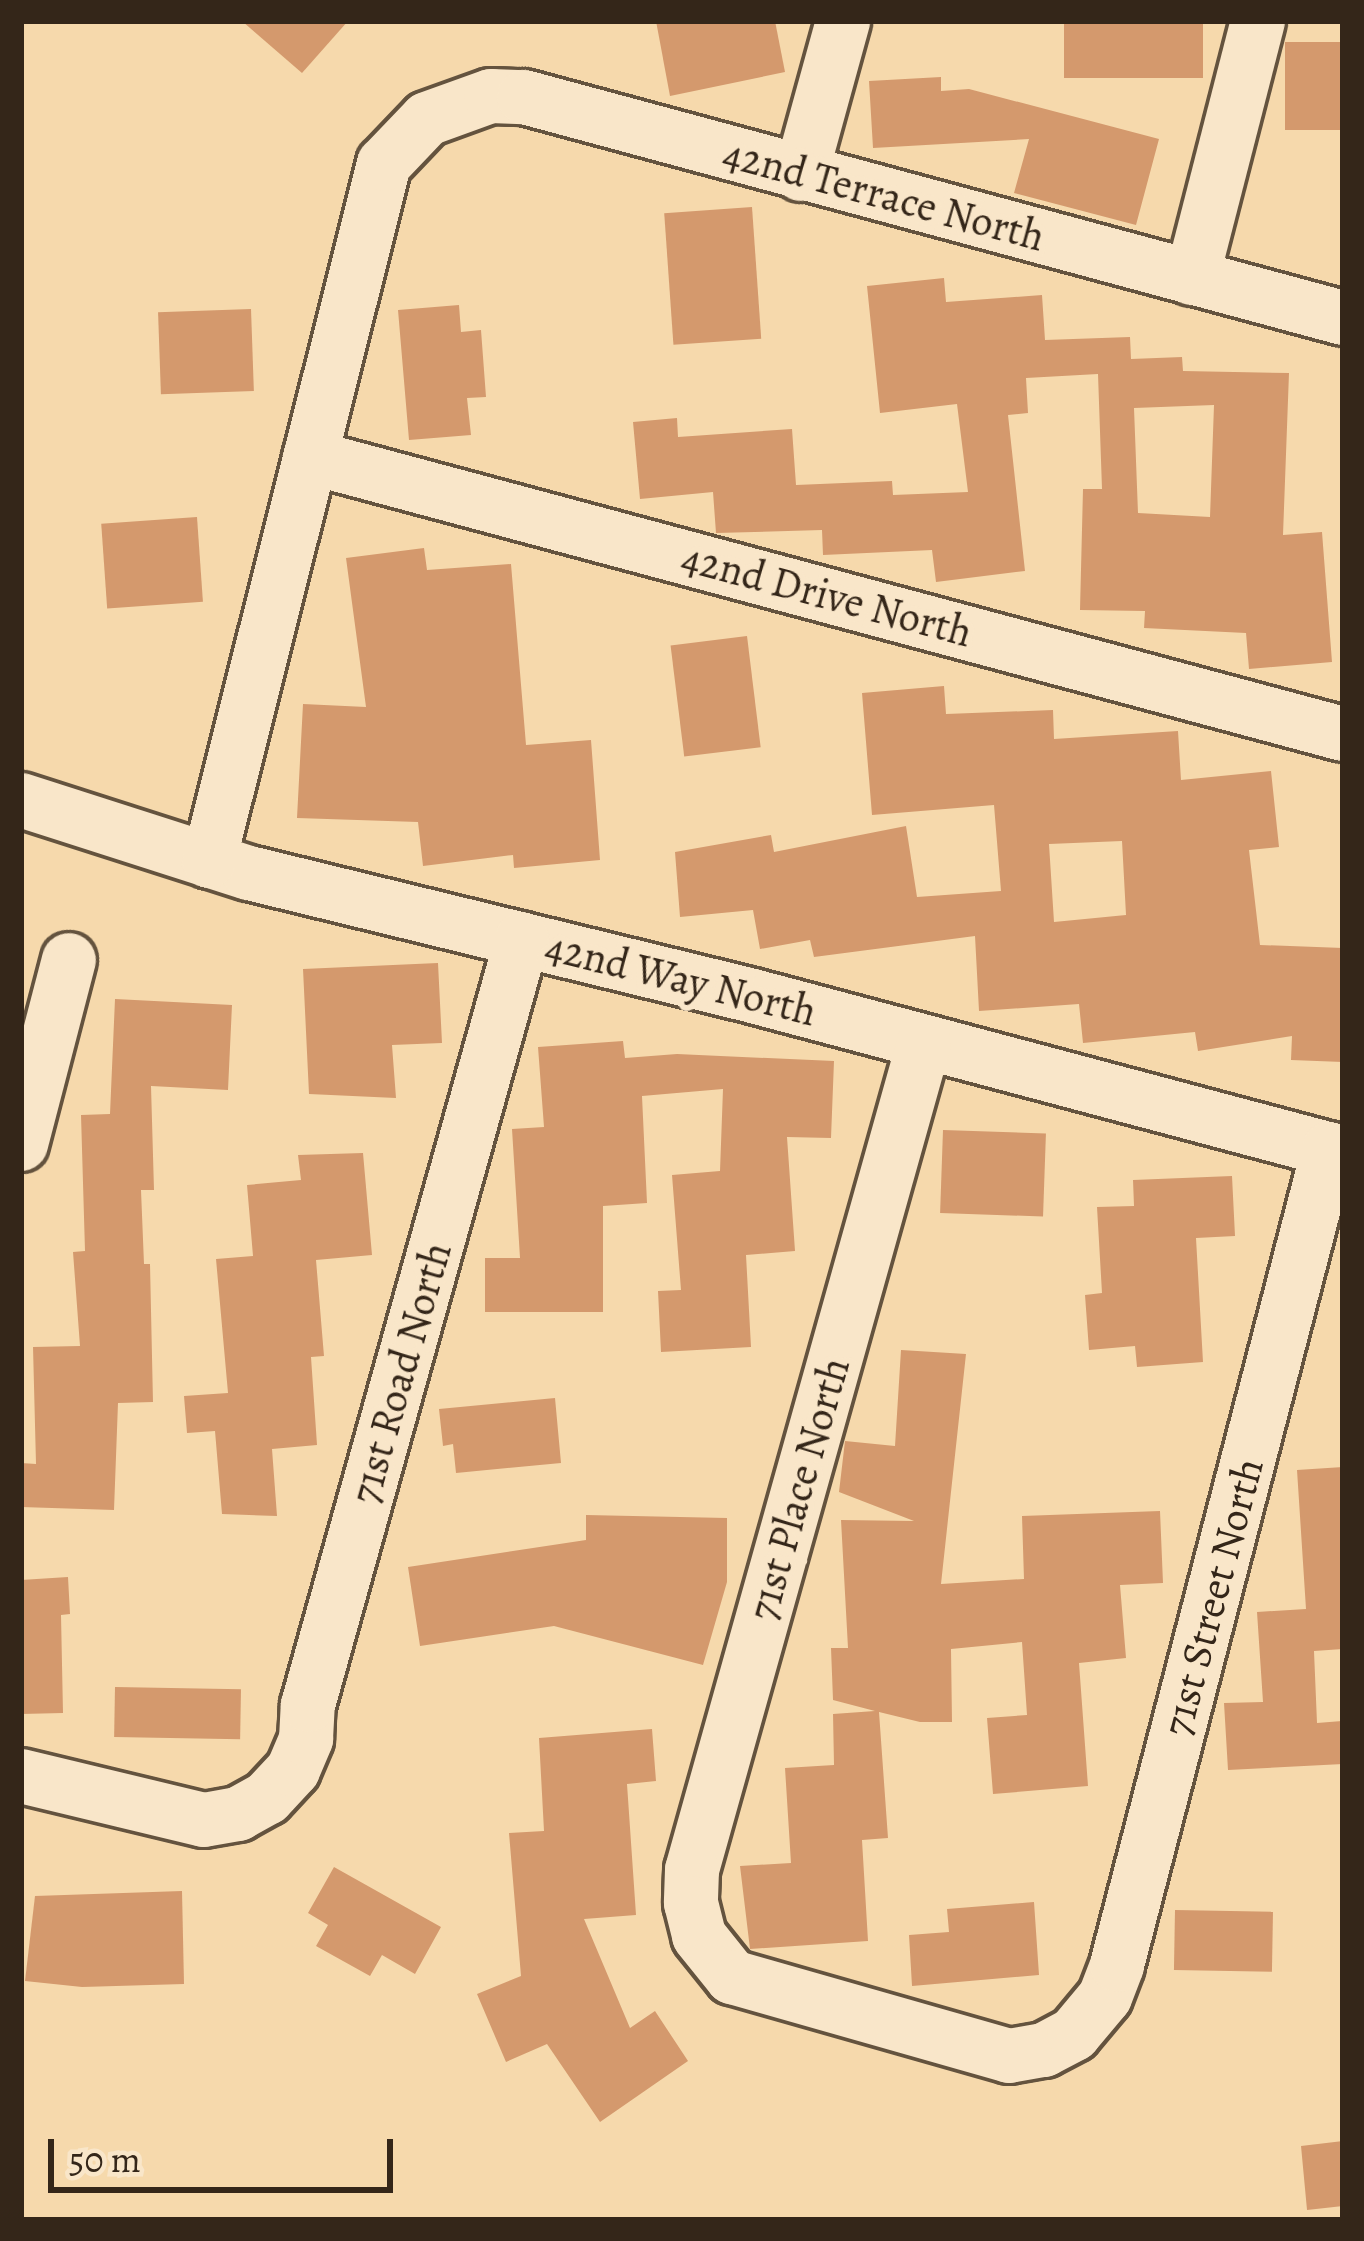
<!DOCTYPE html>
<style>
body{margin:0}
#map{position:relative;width:1364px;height:2241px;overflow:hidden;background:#f6d9ac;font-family:Alegreya,serif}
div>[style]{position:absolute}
.building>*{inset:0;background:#d4996d;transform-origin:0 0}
.roads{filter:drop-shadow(3px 0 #64533e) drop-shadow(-3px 0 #64533e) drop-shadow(0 3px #64533e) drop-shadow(0 -3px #64533e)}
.minor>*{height:54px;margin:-27px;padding:0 27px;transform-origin:27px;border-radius:27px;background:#f9e6c9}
span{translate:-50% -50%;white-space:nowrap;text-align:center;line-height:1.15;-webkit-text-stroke:12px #f9e6c9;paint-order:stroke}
.street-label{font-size:42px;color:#342619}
.frame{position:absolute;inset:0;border:24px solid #342619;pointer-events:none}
.scale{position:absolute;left:48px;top:2139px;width:345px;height:54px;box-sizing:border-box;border:6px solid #342619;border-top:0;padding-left:15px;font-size:36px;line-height:42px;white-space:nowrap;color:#342619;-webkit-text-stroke:9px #f9e6c9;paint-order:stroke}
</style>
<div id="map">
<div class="building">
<div style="clip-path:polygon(242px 21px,348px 21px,302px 73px)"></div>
<div style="clip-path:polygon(656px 21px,775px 21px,785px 72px,670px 96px)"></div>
<div style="left:1064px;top:21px;width:139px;height:57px"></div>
<div style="left:1285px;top:42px;width:58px;height:88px"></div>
<div style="clip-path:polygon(941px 77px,941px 91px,969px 89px,1159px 139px,1136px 225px,1014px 193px,1029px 139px,873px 148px,869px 81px)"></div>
<div style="left:752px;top:207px;width:132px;height:88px;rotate:86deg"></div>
<div style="clip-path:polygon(evenodd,944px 278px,946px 302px,1042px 295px,1045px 340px,1130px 337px,1131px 359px,1182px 357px,1183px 371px,1289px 373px,1283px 535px,1322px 532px,1332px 662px,1249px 669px,1246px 633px,1144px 628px,1145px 611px,1080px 610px,1083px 489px,1102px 489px,1098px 374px,1026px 378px,1028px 413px,1008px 415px,1025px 571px,936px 582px,932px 550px,823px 555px,822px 530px,716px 533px,713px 492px,640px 499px,633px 422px,677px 418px,678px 437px,792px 429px,796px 485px,892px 481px,893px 495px,968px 492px,957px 404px,880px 413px,867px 286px,944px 278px,1214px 405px,1210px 517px,1138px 513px,1134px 408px,1214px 405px)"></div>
<div style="clip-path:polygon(459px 305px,461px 332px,481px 330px,486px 397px,467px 398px,471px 435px,409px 440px,398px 310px)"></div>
<div style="left:251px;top:309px;width:82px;height:93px;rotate:88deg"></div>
<div style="left:197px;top:517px;width:85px;height:96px;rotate:86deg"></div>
<div style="clip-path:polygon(424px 548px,427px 570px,511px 564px,526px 745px,591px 740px,600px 860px,514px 868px,513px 855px,423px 866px,418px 822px,297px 818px,303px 704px,366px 707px,346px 558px)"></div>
<div style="left:747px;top:636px;width:112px;height:77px;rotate:83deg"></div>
<div style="clip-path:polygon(evenodd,944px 686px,946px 714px,1053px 710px,1054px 739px,1178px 731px,1181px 780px,1271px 771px,1279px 847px,1249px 850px,1260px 945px,1343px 948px,1343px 1062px,1291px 1060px,1292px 1036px,1198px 1051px,1195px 1032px,1083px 1043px,1079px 1004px,979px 1011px,975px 936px,814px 957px,810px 940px,760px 949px,753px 910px,680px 917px,675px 852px,771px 835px,774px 852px,906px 826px,917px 897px,1001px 891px,994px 805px,872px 815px,862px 693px,944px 686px,1122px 841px,1126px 915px,1054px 922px,1049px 844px,1122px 841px)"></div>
<div style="clip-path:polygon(438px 963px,442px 1043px,392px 1045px,396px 1098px,309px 1094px,303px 969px)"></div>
<div style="clip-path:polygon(115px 999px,232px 1005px,228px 1090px,151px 1086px,154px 1190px,141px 1190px,144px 1264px,150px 1264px,153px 1402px,118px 1403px,114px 1510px,21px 1507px,21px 1463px,36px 1464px,33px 1347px,80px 1346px,73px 1252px,85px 1251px,81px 1115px,110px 1114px)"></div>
<div style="clip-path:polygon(623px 1041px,625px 1058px,677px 1054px,834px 1061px,831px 1138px,787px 1137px,795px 1251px,746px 1255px,751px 1347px,661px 1352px,658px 1291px,681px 1290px,672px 1175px,720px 1171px,723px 1089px,642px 1096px,647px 1203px,603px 1206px,603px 1312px,485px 1312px,485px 1258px,520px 1258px,512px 1129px,544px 1127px,538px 1047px)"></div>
<div style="left:943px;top:1130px;width:103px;height:83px;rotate:2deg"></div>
<div style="clip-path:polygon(363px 1153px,372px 1255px,316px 1260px,324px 1356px,311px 1357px,317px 1445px,272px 1449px,277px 1516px,222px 1514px,215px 1431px,187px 1433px,184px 1396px,228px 1393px,216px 1259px,253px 1256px,247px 1185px,301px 1180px,298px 1155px)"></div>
<div style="clip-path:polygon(1232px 1176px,1235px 1236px,1196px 1238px,1203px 1362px,1137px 1367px,1135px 1346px,1089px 1350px,1085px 1295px,1102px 1293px,1097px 1207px,1134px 1206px,1133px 1180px)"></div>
<div style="clip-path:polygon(901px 1350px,966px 1354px,941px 1584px,1024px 1579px,1022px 1516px,1160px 1511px,1163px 1583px,1120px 1585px,1126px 1658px,1079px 1663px,1088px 1786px,993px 1794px,987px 1718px,1027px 1715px,1022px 1642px,951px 1649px,952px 1722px,920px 1722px,879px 1712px,888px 1838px,862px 1840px,868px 1941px,750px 1949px,740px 1866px,791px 1863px,785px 1768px,834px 1765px,833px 1714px,875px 1711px,833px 1700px,831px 1648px,848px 1648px,841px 1520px,914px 1521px,839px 1492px,845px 1441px,895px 1446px)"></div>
<div style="clip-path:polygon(555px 1398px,561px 1463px,456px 1473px,453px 1444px,443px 1446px,439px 1409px)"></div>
<div style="clip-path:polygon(1343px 1467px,1343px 1649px,1314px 1651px,1317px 1723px,1342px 1721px,1343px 1764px,1228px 1770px,1224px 1703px,1263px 1702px,1257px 1612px,1306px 1609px,1297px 1470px)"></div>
<div style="clip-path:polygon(586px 1515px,727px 1518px,727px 1582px,703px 1665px,554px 1626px,420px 1646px,408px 1567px,586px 1540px)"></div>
<div style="clip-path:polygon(68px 1577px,70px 1614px,61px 1615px,63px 1713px,21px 1714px,21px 1580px)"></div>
<div style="left:115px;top:1687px;width:126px;height:50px;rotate:1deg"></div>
<div style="clip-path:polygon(652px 1729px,656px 1781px,627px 1784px,636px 1915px,584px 1919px,630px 2028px,655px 2011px,688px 2061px,600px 2122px,547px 2044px,506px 2062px,477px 1994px,521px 1976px,509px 1833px,544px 1831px,539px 1738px)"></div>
<div style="clip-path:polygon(334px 1867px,441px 1927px,415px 1974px,382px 1955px,370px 1976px,316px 1946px,328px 1925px,308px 1913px)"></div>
<div style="clip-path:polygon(182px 1891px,184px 1984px,82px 1987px,25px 1981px,35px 1896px)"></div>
<div style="clip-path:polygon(1034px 1902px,1039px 1975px,912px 1986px,909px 1935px,949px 1932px,947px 1909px)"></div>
<div style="left:1175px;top:1910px;width:98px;height:60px;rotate:1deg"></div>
<div style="clip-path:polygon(1343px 2141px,1343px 2206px,1307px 2210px,1301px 2146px)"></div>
</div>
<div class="roads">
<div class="minor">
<div style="left:801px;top:174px;width:159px;rotate:-74.6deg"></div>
<div style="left:1192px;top:278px;width:265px;rotate:-75.6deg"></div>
<div style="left:310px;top:457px;width:1069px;rotate:15.01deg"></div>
<div style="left:21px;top:800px;width:239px;rotate:17.8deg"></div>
<div style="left:249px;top:873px;width:515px;rotate:13.71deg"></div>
<div style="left:749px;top:995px;width:615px;rotate:14.9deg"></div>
<div style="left:209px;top:861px;width:719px;rotate:-75.91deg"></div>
<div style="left:384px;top:164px;width:62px;rotate:-46.3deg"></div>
<div style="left:427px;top:119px;width:68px;rotate:-19.8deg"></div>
<div style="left:491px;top:96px;width:33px;rotate:2deg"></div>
<div style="left:524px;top:97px;width:848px;rotate:15.1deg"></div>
<div style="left:924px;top:1043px;width:859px;rotate:105.67deg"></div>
<div style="left:692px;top:1870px;width:33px;rotate:92deg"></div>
<div style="left:691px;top:1903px;width:34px;rotate:76deg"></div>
<div style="left:699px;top:1936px;width:53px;rotate:51.2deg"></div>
<div style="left:732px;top:1977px;width:288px;rotate:15.9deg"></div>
<div style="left:1009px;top:2056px;width:36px;rotate:-10deg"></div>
<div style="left:1044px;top:2050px;width:34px;rotate:-28deg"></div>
<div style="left:1074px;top:2034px;width:48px;rotate:-50deg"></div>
<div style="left:1105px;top:1997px;width:34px;rotate:-69deg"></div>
<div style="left:1117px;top:1965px;width:843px;rotate:-75.44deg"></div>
<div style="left:21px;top:1144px;width:190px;rotate:-75.4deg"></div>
<div style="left:21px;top:1776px;width:188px;rotate:13.5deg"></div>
<div style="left:204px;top:1820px;width:35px;rotate:-10deg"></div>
<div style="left:238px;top:1814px;width:33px;rotate:-29deg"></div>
<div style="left:267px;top:1798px;width:38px;rotate:-47deg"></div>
<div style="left:293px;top:1770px;width:34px;rotate:-67deg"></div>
<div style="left:306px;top:1739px;width:34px;rotate:-87deg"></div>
<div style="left:308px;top:1705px;width:795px;rotate:-74.39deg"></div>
</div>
</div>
<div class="street-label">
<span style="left:884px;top:195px;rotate:15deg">42nd Terrace North</span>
<span style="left:827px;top:595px;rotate:15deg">42nd Drive North</span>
<span style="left:681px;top:979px;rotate:14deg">42nd Way North</span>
<span style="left:401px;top:1373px;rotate:-74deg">71st Road North</span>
<span style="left:799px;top:1489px;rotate:-74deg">71st Place North</span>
<span style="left:1213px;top:1597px;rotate:-75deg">71st Street North</span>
</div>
<div class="frame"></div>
<div class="scale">50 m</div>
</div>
